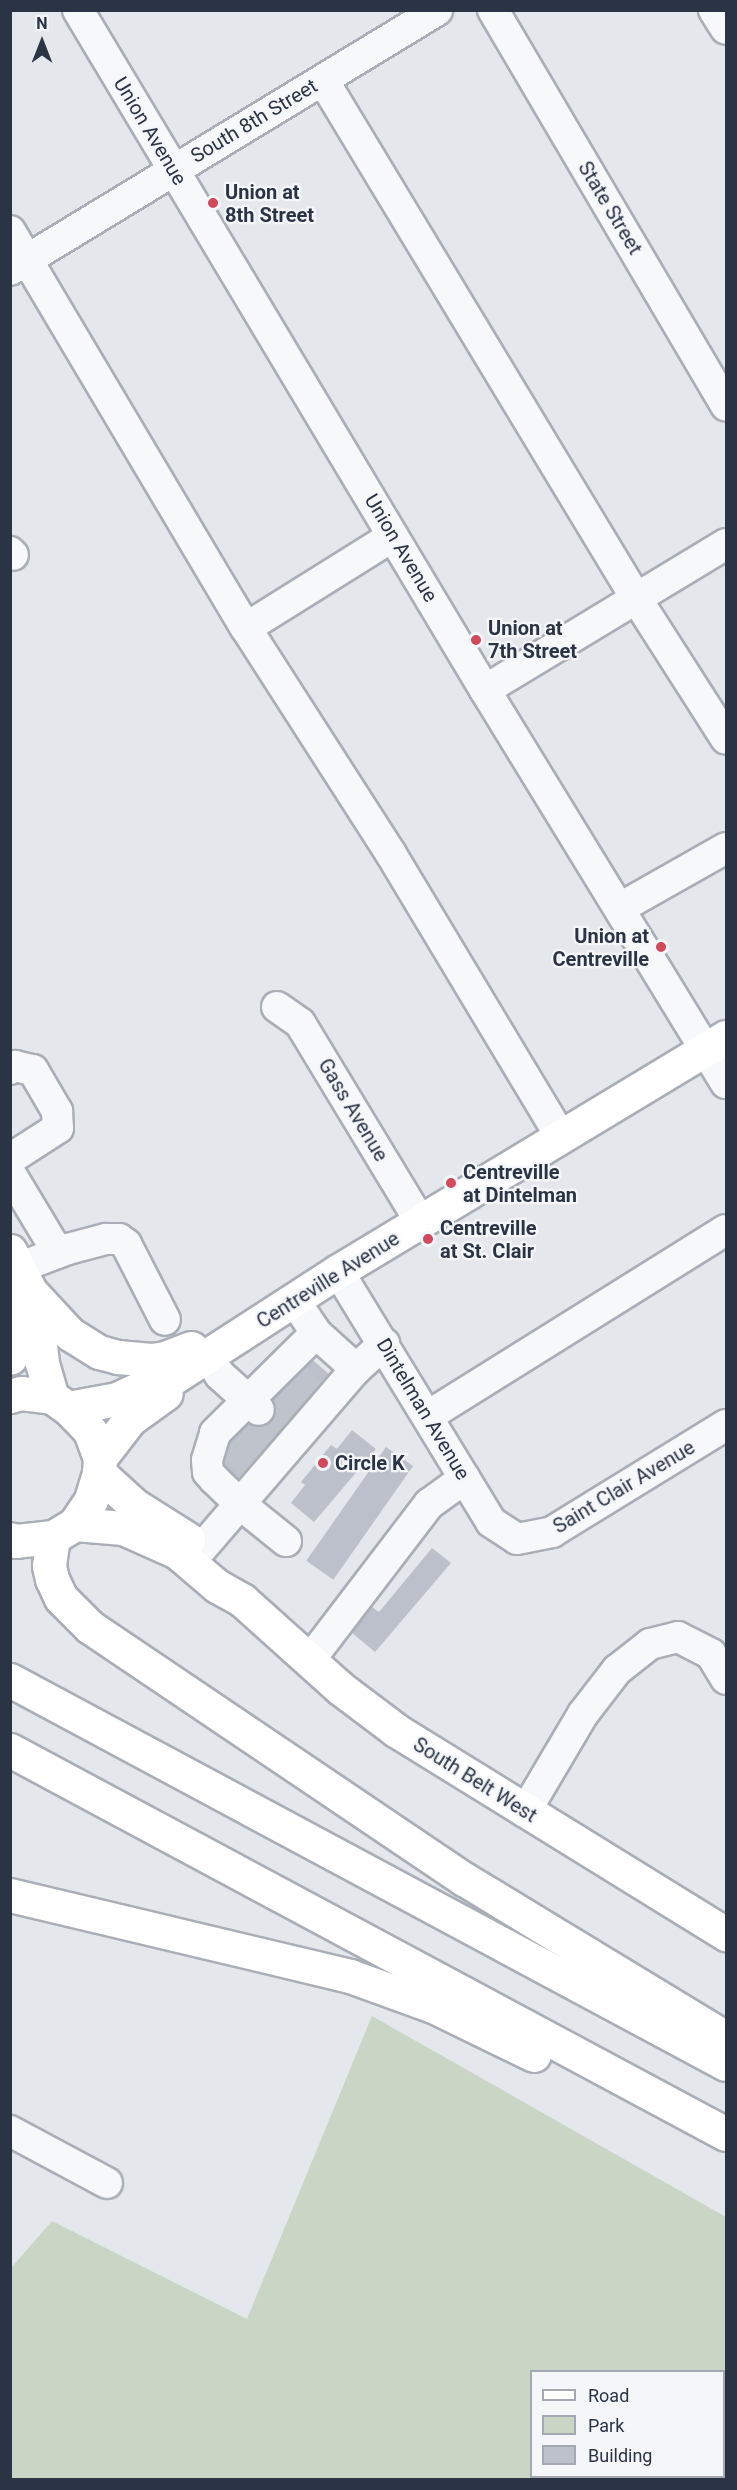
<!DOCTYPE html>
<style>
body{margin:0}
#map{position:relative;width:737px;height:2490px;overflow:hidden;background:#e4e7ec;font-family:Roboto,sans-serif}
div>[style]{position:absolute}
.green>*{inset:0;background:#c9d6c5}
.building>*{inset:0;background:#bbc0ca;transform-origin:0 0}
.minor-tunnel>*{height:30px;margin-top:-15px;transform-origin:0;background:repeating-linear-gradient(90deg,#bfc3cb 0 30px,transparent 0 45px)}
.roads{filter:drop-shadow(2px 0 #a9aeb7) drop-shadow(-2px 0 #a9aeb7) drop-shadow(0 2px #a9aeb7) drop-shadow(0 -2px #a9aeb7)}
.minor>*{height:30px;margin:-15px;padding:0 15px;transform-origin:15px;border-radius:15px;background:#f7f8fa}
.major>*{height:33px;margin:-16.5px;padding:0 16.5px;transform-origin:16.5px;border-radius:16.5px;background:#fff}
.highway>*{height:33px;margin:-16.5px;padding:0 16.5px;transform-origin:16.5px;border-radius:16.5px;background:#fff}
.dots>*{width:16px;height:16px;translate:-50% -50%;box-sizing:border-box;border:3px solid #f4f6f9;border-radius:50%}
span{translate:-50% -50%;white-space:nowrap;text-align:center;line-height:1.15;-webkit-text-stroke:4.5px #f4f6f9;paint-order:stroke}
.street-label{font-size:20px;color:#2b3445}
.poi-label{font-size:20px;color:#2b3445;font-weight:700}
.left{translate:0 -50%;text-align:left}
.right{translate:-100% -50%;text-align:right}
.frame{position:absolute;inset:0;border:12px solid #2b3445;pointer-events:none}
.legend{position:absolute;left:530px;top:2370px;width:195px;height:108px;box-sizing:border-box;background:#f4f6f9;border:2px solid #a4a8b1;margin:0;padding:8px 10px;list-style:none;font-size:18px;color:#2b3445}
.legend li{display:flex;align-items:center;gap:12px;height:30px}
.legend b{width:30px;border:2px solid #a4a8b1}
.north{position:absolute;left:12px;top:12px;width:60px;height:60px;-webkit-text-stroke:4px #f4f6f9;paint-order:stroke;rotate:0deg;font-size:16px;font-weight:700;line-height:24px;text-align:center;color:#2b3445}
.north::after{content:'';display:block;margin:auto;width:21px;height:27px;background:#2b3445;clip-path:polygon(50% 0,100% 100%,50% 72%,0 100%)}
</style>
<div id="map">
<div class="green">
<div style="clip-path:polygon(evenodd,372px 2016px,726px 2217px,726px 2479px,11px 2479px,11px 2268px,52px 2221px,247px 2319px,372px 2016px,532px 2372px,724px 2372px,724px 2476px,532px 2476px,532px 2372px)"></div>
</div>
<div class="building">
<div style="left:307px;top:1355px;width:29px;height:147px;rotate:41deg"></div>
<div style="clip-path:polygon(352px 1430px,376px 1449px,314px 1522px,291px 1503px,305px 1485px,301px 1482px,331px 1445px,337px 1449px)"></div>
<div style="left:386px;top:1447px;width:33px;height:139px;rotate:35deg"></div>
<div style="clip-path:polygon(432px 1548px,451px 1563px,375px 1652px,351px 1632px,372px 1607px,379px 1612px)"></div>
</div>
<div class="minor-tunnel">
<div style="left:290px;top:1374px;width:30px;rotate:42deg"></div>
<div style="left:275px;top:1392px;width:30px;rotate:42deg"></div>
<div style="left:259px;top:1410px;width:30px;rotate:42deg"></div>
<div style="left:244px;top:1428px;width:29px;rotate:38deg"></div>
<div style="left:229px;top:1445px;width:29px;rotate:41deg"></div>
</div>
<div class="roads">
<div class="minor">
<div style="left:78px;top:10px;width:792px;rotate:59.1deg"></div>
<div style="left:485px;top:690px;width:461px;rotate:58.5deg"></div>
<div style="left:493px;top:10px;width:459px;rotate:59.5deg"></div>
<div style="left:714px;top:10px;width:22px;rotate:58deg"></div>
<div style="left:323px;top:80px;width:605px;rotate:58.86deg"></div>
<div style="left:636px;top:598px;width:167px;rotate:57.4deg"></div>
<div style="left:10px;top:231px;width:462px;rotate:59.3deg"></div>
<div style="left:246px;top:628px;width:173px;rotate:-32deg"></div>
<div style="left:10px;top:270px;width:500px;rotate:-31.3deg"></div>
<div style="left:10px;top:552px;width:4px;rotate:45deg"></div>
<div style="left:246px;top:628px;width:269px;rotate:57.3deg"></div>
<div style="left:391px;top:854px;width:330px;rotate:59deg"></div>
<div style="left:485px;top:690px;width:282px;rotate:-31.2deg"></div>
<div style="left:620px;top:908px;width:122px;rotate:-29.5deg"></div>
<div style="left:277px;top:1007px;width:28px;rotate:35deg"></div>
<div style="left:300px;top:1023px;width:232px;rotate:58.8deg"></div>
<div style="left:10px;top:1069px;width:6px;rotate:-31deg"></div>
<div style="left:15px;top:1066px;width:18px;rotate:13deg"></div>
<div style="left:33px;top:1070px;width:48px;rotate:59.7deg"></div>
<div style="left:57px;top:1111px;width:17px;rotate:87deg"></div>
<div style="left:58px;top:1128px;width:57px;rotate:147.1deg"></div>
<div style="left:10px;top:1173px;width:93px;rotate:59deg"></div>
<div style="left:10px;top:1271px;width:62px;rotate:-20.8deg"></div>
<div style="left:68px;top:1249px;width:39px;rotate:-15deg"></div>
<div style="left:106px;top:1239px;width:13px"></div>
<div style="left:119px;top:1239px;width:9px;rotate:36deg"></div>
<div style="left:126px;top:1244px;width:85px;rotate:62.8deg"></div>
<div style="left:338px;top:1271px;width:294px;rotate:58.6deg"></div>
<div style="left:491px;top:1522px;width:31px;rotate:33deg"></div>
<div style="left:517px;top:1539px;width:36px;rotate:-11deg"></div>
<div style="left:552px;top:1532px;width:204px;rotate:-31.6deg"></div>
<div style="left:294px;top:1300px;width:40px;rotate:56deg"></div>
<div style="left:316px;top:1333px;width:54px;rotate:42deg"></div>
<div style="left:208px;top:1356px;width:22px;rotate:58deg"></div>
<div style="left:220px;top:1375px;width:52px;rotate:41.9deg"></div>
<div style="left:428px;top:1416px;width:351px;rotate:-32deg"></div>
<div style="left:286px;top:1541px;width:59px;rotate:-141.2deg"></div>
<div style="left:240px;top:1504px;width:36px;rotate:-136deg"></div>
<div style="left:214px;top:1479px;width:9px;rotate:-131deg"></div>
<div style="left:208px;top:1472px;width:12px;rotate:-95deg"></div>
<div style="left:207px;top:1460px;width:28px;rotate:-73deg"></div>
<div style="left:215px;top:1433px;width:142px;rotate:-44.7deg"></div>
<div style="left:202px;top:1548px;width:236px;rotate:-49.3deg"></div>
<div style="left:356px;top:1369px;width:38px;rotate:-42deg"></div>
<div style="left:309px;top:1661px;width:198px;rotate:-52.6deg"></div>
<div style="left:429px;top:1504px;width:44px;rotate:-35.8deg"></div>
<div style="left:525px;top:1812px;width:114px;rotate:-59.4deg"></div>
<div style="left:583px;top:1714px;width:56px;rotate:-52.3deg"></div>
<div style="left:617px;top:1670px;width:42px;rotate:-38.2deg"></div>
<div style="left:650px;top:1644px;width:29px;rotate:-14deg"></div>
<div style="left:678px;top:1637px;width:37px;rotate:27deg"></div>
<div style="left:711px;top:1654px;width:29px;rotate:59deg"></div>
<div style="left:10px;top:2131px;width:110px;rotate:28.2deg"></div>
</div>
<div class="major">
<div style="left:10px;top:1251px;width:45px;rotate:63.4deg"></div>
<div style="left:30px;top:1291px;width:25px;rotate:74deg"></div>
<div style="left:37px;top:1315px;width:48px;rotate:84.1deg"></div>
<div style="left:42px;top:1363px;width:35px;rotate:74deg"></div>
<div style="left:30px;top:1291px;width:59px;rotate:47.1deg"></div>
<div style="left:70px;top:1334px;width:34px;rotate:32deg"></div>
<div style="left:99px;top:1352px;width:20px;rotate:15deg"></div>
<div style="left:118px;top:1357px;width:33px;rotate:5deg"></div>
<div style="left:151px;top:1360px;width:14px;rotate:-8deg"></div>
<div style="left:165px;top:1358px;width:28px;rotate:-21deg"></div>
<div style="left:10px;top:1307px;width:40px;rotate:85.7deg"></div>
<div style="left:13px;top:1347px;width:11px;rotate:105deg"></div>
<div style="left:10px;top:1396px;width:11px;rotate:-15deg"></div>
<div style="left:21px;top:1393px;width:31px;rotate:7deg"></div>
<div style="left:52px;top:1397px;width:19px;rotate:35deg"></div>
<div style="left:68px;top:1408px;width:32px;rotate:46deg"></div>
<div style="left:90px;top:1431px;width:29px;rotate:70deg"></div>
<div style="left:100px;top:1458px;width:15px;rotate:94deg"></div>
<div style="left:99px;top:1473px;width:28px;rotate:107deg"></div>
<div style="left:91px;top:1500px;width:29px;rotate:124deg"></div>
<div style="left:75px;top:1524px;width:26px;rotate:149deg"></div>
<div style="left:53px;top:1537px;width:37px;rotate:174deg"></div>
<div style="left:16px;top:1541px;width:6px;rotate:-162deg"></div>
<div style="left:68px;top:1408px;width:50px;rotate:-10.4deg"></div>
<div style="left:117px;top:1399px;width:44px;rotate:-25.4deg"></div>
<div style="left:157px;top:1380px;width:19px;rotate:-12deg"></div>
<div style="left:176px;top:1376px;width:193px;rotate:-32.9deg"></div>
<div style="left:338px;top:1271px;width:453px;rotate:-31.1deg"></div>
<div style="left:100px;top:1458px;width:49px;rotate:-52.4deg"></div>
<div style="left:130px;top:1419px;width:44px;rotate:-35.8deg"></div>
<div style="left:99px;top:1473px;width:47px;rotate:42.4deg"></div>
<div style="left:134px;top:1505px;width:64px;rotate:32.2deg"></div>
<div style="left:75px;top:1524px;width:48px;rotate:4.8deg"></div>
<div style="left:123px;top:1528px;width:59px;rotate:24deg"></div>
<div style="left:177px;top:1552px;width:52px;rotate:40.4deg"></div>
<div style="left:217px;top:1586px;width:29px;rotate:29deg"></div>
<div style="left:242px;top:1600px;width:132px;rotate:41.9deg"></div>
<div style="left:340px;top:1688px;width:71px;rotate:37deg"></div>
<div style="left:397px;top:1731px;width:387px;rotate:31.7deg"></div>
</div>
<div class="highway">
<div style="left:53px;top:1537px;width:29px;rotate:98deg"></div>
<div style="left:49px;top:1566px;width:13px;rotate:77deg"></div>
<div style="left:52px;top:1579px;width:21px;rotate:65deg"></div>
<div style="left:61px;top:1598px;width:41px;rotate:45deg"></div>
<div style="left:90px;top:1627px;width:451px;rotate:34deg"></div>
<div style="left:464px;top:1879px;width:306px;rotate:31.3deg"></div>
<div style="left:10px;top:1680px;width:812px;rotate:28.21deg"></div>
<div style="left:10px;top:1750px;width:812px;rotate:28.21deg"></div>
<div style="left:10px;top:1895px;width:350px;rotate:13.4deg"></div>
<div style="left:350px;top:1976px;width:88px;rotate:19.9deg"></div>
<div style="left:433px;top:2006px;width:112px;rotate:25.9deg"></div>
</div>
</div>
<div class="dots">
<div style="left:213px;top:203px;background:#d1495b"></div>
<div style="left:476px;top:640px;background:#d1495b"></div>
<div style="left:661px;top:947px;background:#d1495b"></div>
<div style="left:451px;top:1183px;background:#d1495b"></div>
<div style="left:428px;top:1239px;background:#d1495b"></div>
<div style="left:323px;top:1463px;background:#d1495b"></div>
</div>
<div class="street-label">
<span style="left:254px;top:121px;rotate:-31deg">South 8th Street</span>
<span style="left:150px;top:131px;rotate:59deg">Union Avenue</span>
<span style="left:610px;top:208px;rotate:59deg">State Street</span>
<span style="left:401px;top:548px;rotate:59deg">Union Avenue</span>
<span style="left:353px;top:1110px;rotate:59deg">Gass Avenue</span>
<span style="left:328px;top:1280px;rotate:-32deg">Centreville Avenue</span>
<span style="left:423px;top:1409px;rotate:59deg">Dintelman Avenue</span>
<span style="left:624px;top:1487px;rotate:-31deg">Saint Clair Avenue</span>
<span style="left:475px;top:1780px;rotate:32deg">South Belt West</span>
</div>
<div class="poi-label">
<span class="left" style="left:225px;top:204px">Union at<br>8th Street</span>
<span class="left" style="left:488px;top:640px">Union at<br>7th Street</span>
<span class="right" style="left:649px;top:948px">Union at<br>Centreville</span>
<span class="left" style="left:463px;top:1184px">Centreville<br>at Dintelman</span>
<span class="left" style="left:440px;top:1240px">Centreville<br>at St. Clair</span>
<span class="left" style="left:335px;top:1463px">Circle K</span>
</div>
<div class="frame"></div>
<ul class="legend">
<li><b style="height:8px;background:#fff"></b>Road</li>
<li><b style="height:16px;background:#c9d6c5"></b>Park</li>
<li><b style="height:16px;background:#bbc0ca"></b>Building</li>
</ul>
<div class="north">N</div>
</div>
